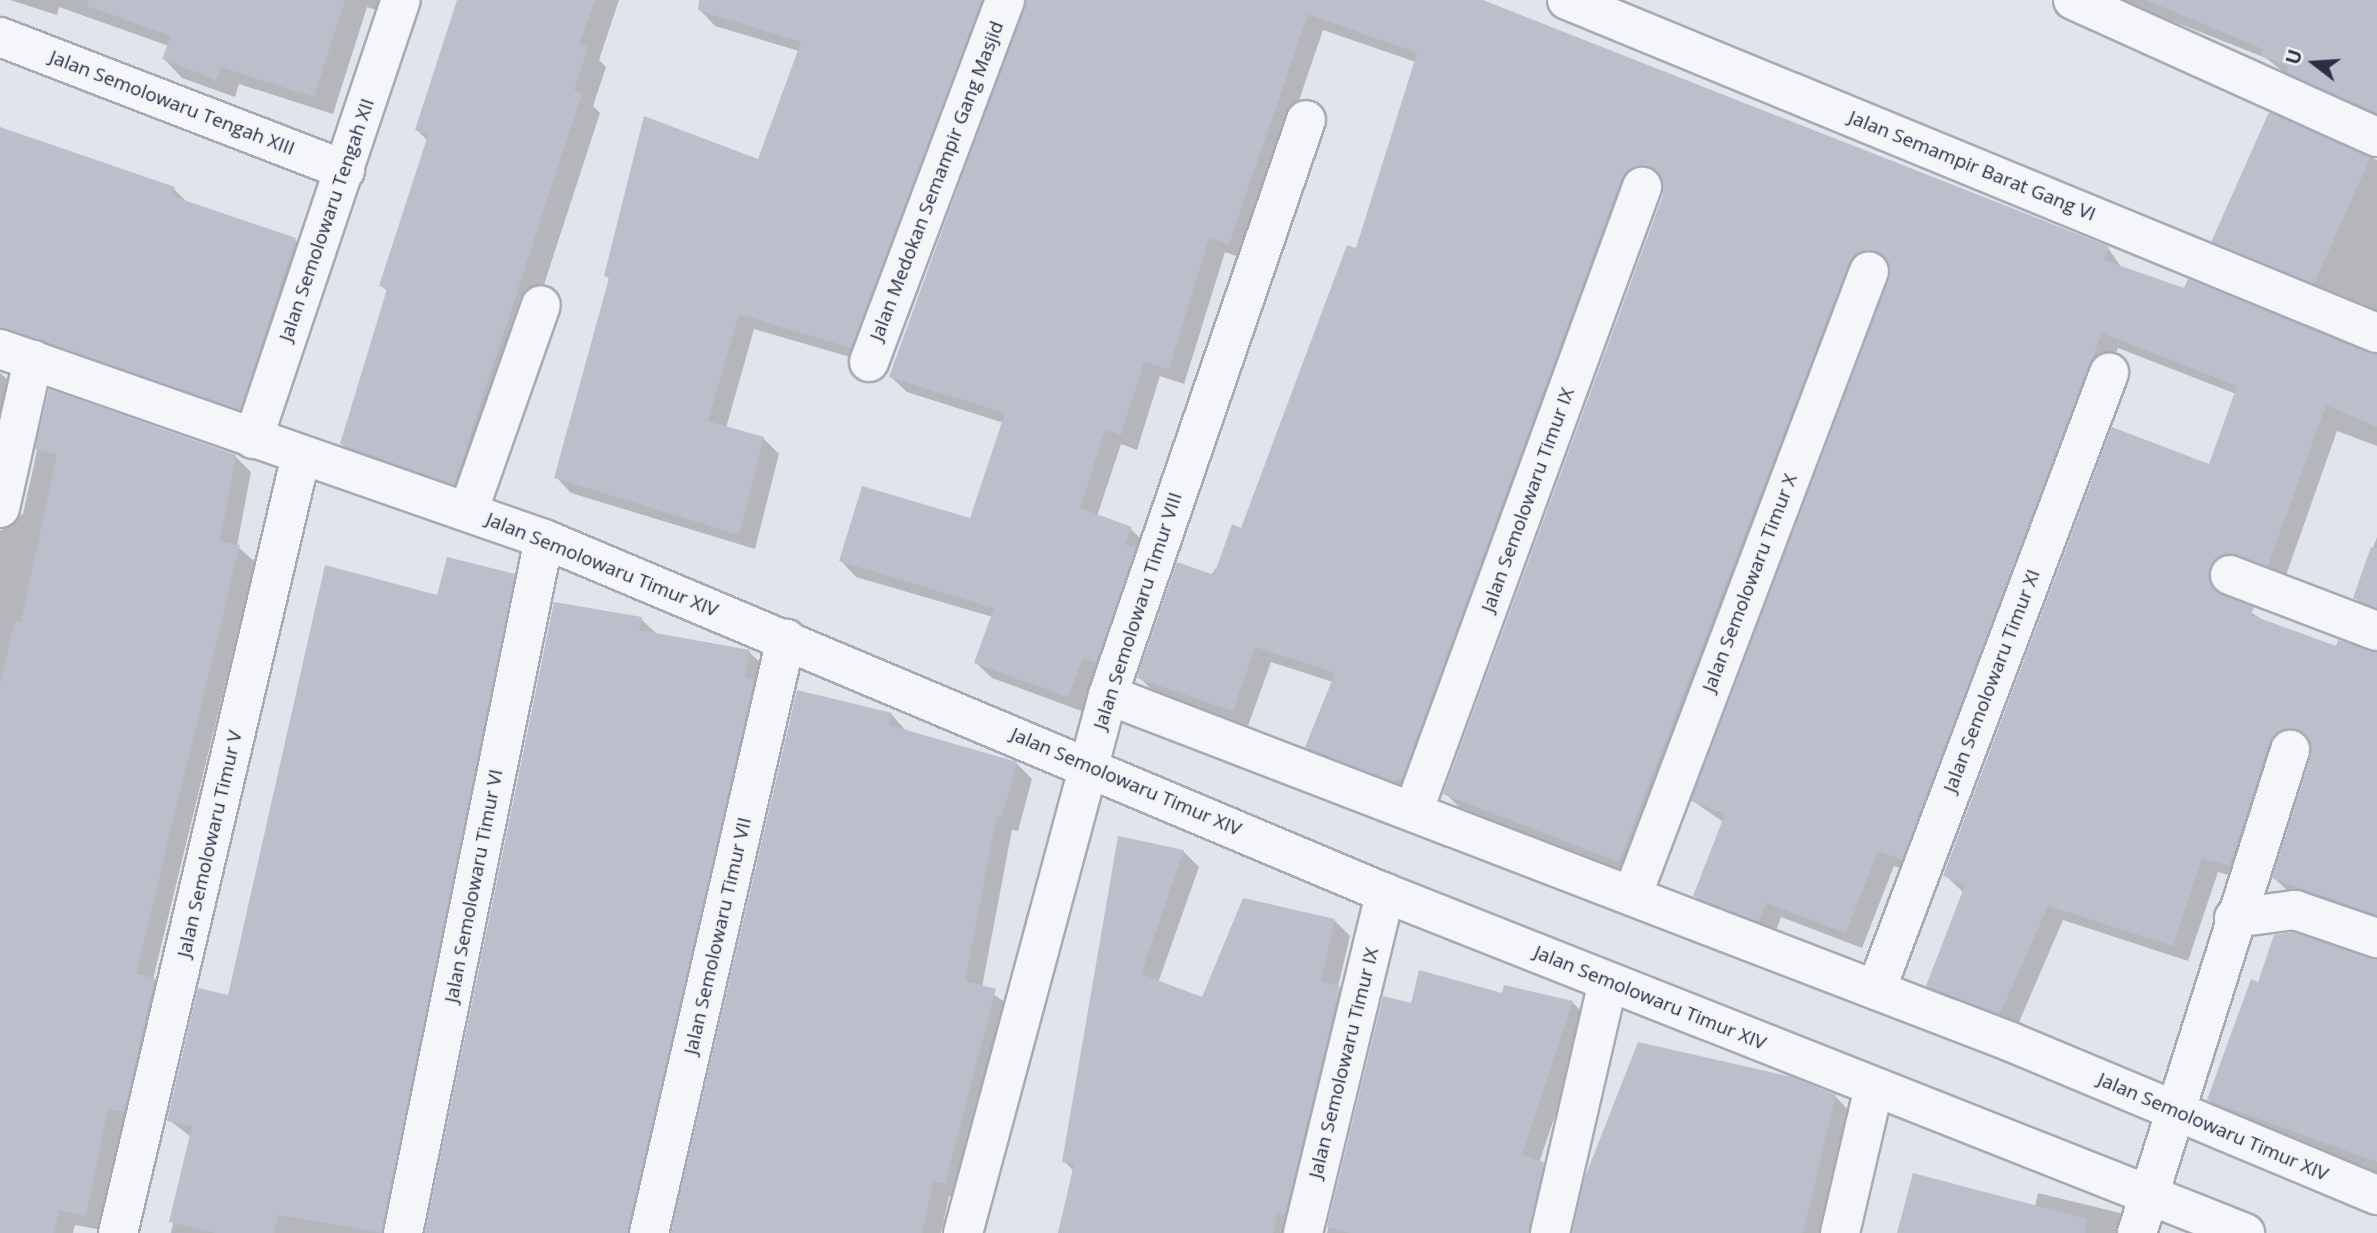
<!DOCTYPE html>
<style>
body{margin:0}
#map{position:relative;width:2377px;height:1233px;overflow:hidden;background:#e2e4eb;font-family:"Open Sans",sans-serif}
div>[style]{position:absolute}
.shadow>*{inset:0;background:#0003}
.building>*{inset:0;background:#bcbfcb;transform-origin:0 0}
.roads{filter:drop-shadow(2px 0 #a7aab6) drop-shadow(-2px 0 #a7aab6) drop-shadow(0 2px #a7aab6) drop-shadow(0 -2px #a7aab6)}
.minor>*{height:38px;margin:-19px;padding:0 19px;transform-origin:19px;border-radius:19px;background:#f5f6f9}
span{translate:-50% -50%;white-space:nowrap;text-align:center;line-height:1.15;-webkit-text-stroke:5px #f2f4f8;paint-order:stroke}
.street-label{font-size:19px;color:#292f44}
.north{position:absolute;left:2279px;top:28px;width:70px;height:70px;-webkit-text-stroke:5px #f2f4f8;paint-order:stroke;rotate:287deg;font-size:19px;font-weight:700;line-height:28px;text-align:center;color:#292f44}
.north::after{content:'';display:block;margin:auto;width:24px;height:32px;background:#292f44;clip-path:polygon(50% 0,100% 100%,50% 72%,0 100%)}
</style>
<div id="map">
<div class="shadow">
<div style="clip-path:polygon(10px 0,380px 0,376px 10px,367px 7px,333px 114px,239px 84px,235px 97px,182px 78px,164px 59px,169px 46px,59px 7px,57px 15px)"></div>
<div style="clip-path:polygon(459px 0,619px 0,599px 60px,606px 67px,593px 106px,600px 113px,473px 502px,360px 463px,342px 444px,388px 292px,381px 285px,428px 141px,417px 130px)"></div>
<div style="clip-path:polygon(703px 0,1009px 0,867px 362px,754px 329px,726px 428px,764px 439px,779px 454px,755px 549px,571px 493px,556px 477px,610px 280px,606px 276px,759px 161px,799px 51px,715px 26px,700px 10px)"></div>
<div style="clip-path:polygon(1028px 0,1480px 0,2108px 248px,2122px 268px,2377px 356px,2377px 446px,2337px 431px,2284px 581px,2224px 584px,2227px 597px,2266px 622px,2337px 649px,2377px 652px,2377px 924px,2290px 893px,2274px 878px,2313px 756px,2313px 744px,2301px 744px,2246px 880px,2218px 872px,2188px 961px,2063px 920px,2016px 1029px,1944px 1001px,1928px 986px,1964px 893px,1945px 875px,2210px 466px,2236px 394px,2118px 348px,1917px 875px,1894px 866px,1862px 948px,1781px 917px,1774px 936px,1711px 912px,1695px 896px,1723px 822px,1693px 801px,1891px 279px,1889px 266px,1635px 877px,1461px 809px,1445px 793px,1664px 195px,1662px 182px,1644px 185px,1417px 794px,1322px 762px,1307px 747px,1333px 682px,1271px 662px,1248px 726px,1155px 693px,1139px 677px,1243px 530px,1357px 250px,1416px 62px,1323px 30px,1245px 259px,1225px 252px,1184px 384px,1160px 376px,1137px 450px,1121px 444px,1097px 516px,1131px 529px,1146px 544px,1084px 712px,992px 678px,976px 663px,993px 617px,856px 577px,841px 561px,971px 520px,1004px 423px,907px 392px,891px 377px)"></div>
<div style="clip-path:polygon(2119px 0,2377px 0,2377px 123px,2303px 87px,2266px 58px)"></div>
<div style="clip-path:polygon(2270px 115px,2377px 160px,2377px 317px,2233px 258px,2217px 242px)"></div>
<div style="clip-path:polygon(0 128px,174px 189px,189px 204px,295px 240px,311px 256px,255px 424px,0 350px)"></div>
<div style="clip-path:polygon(0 373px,22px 392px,0 491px)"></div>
<div style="clip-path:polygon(50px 392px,235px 456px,251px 472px,237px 546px,255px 562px,153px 979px,170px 996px,139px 1127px,124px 1124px,102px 1230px,75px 1225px,73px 1233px,0 1233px,0 531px,23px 514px)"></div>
<div style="clip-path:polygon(2377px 537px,2377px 617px,2355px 598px)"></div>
<div style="clip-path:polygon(514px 576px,529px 592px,399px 1233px,171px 1233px,191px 1137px,169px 1120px,229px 997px,439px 597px)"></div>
<div style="clip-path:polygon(641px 619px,658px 635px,749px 652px,765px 667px,645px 1233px,427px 1233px)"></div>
<div style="clip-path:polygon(891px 714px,907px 732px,1016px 763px,1032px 779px,1018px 831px,1012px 830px,982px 987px,1011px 1006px,960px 1199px,949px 1196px,941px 1233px,673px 1233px)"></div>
<div style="clip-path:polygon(1183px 851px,1199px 867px,1158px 983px,1203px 999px,1334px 920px,1350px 936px,1338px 987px,1355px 1003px,1299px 1233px,1058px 1233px,1074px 1171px,1064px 1161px)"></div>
<div style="clip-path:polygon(2377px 959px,2377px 1175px,2225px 1116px,2209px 1100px,2259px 984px)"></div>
<div style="clip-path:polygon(1503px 995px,1572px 1002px,1588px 1018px,1539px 1163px,1558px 1180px,1546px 1233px,1327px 1233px,1384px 998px,1412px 1005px)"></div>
<div style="clip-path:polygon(1835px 1096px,1850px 1112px,1822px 1233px,1574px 1233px)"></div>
<div style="clip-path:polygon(2038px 1193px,2120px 1213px,2134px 1233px,1899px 1233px,2035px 1207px)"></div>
</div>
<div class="building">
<div style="clip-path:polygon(88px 0,345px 0,314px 97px,221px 67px,216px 80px,162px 59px,171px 36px,87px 6px)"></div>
<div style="clip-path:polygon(457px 0,595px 0,579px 44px,588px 47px,574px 90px,582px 93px,454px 485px,340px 444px,387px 289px,379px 286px,428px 135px,415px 130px)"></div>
<div style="clip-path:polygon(699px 0,982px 0,851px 348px,739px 314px,708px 421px,764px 437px,739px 535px,554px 478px,609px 278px,604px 276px,644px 116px,758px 159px,801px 42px,698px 10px)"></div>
<div style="clip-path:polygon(1026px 0,1483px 0,2103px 244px,2109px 247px,2104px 260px,2184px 288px,2188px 279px,2377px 354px,2377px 427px,2326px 405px,2268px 566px,2226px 554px,2210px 567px,2208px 578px,2222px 595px,2254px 607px,2251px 615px,2336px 646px,2338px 640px,2377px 652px,2377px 915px,2272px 878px,2311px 756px,2306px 735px,2286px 729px,2269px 743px,2230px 866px,2202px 858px,2173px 946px,2048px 906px,2000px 1014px,1926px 986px,1965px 885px,1943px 876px,2112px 427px,2209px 464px,2237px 386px,2102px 333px,1902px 860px,1878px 851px,1846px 933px,1766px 903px,1759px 922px,1693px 896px,1725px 814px,1691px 801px,1889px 279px,1886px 258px,1876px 250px,1856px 254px,1849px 263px,1619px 862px,1443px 794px,1663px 195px,1659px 174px,1649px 166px,1629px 170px,1621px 179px,1402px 778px,1395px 782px,1305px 747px,1335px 673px,1255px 647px,1233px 711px,1137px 678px,1177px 562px,1214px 575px,1232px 524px,1241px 528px,1347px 245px,1356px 248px,1417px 53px,1308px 14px,1229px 244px,1209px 238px,1169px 369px,1144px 362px,1121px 435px,1105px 430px,1080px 508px,1132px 527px,1125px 544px,1136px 548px,1096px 663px,1083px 658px,1068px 697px,974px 663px,994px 608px,839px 561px,862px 486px,970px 518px,1005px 413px,889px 377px)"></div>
<div style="clip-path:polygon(2146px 0,2377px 0,2377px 113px,2286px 72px,2288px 66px,2261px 55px,2263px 49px)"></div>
<div style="left:2269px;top:112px;width:111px;height:142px;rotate:24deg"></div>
<div style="clip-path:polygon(0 127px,175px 187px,172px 196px,296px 238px,240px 410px,0 328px)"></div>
<div style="clip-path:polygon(49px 389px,236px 455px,220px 541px,240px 545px,136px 974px,155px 978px,124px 1112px,108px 1109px,86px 1216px,59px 1210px,54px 1233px,0 1233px,0 684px,15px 621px,21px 622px,57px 455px,35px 449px)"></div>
<div style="clip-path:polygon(2371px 547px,2377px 548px,2377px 608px,2353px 598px)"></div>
<div style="clip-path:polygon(447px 557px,515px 574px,382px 1233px,278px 1215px,274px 1233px,216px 1233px,169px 1222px,192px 1126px,167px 1121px,198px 988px,228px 995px,325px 565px,437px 595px)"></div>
<div style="clip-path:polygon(554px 602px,642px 617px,639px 630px,750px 650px,745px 678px,754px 680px,628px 1233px,425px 1233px)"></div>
<div style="clip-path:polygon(797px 690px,892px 713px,889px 725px,1017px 762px,1002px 817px,997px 815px,965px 981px,996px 989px,945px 1184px,933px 1181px,922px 1233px,671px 1233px)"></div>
<div style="clip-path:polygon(1118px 836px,1184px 850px,1141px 974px,1202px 997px,1243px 898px,1335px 919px,1321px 981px,1340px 986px,1285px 1215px,1277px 1213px,1273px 1233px,1058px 1233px,1074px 1164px,1062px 1162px)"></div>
<div style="clip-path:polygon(2293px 932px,2377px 959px,2377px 1162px,2207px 1100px,2251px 979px,2258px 982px,2274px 935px)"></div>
<div style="clip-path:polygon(1419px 970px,1502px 993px,1504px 985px,1573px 1001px,1522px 1155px,1544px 1162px,1529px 1233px,1350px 1233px,1327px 1227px,1383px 996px,1411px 1003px)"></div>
<div style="clip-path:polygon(1638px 1042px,1792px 1077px,1836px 1095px,1803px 1233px,1572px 1233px,1585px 1177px)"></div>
<div style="clip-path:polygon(1913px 1173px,2087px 1219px,2085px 1233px,1897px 1233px)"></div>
</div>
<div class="roads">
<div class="minor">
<div style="left:1567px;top:0;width:876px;rotate:22.35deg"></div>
<div style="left:2073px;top:0;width:333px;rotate:24.3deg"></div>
<div style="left:0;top:37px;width:370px;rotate:21.1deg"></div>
<div style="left:0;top:349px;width:576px;rotate:19.25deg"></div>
<div style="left:544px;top:539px;width:912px;rotate:22.83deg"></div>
<div style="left:1385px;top:893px;width:925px;rotate:21.57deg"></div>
<div style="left:869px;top:362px;width:387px;rotate:-69.4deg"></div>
<div style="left:253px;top:439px;width:463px;rotate:-71.4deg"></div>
<div style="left:0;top:508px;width:152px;rotate:-77.4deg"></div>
<div style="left:468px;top:512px;width:219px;rotate:-70.6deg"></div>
<div style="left:2230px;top:575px;width:157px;rotate:20.9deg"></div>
<div style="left:1108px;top:695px;width:967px;rotate:21.02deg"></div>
<div style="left:2011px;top:1042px;width:397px;rotate:22.7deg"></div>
<div style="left:1413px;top:812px;width:666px;rotate:-69.88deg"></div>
<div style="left:1632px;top:896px;width:668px;rotate:-69.23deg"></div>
<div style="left:2234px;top:918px;width:62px;rotate:-7.5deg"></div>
<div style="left:2295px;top:910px;width:87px;rotate:18.9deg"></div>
<div style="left:1876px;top:990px;width:660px;rotate:-69.31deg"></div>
<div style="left:118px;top:1233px;width:799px;rotate:-76.76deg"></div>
<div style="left:403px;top:1233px;width:708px;rotate:-78.52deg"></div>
<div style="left:649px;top:1233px;width:610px;rotate:-77.01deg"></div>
<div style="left:963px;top:1233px;width:557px;rotate:-74.92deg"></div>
<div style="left:1108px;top:695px;width:608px;rotate:-71deg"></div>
<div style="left:1303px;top:1233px;width:350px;rotate:-76.4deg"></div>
<div style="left:1550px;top:1233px;width:258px;rotate:-77deg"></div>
<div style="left:1840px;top:1233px;width:150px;rotate:-76.9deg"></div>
<div style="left:2137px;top:1233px;width:507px;rotate:-72.42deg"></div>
</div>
</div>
<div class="street-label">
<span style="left:172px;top:103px;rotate:21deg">Jalan Semolowaru Tengah XIII</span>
<span style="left:1972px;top:166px;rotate:22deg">Jalan Semampir Barat Gang VI</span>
<span style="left:937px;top:181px;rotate:-69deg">Jalan Medokan Semampir Gang Masjid</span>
<span style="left:327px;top:220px;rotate:-71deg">Jalan Semolowaru Tengah XII</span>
<span style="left:1528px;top:500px;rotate:-70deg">Jalan Semolowaru Timur IX</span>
<span style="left:602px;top:565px;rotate:22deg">Jalan Semolowaru Timur XIV</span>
<span style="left:1750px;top:583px;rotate:-69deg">Jalan Semolowaru Timur X</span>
<span style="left:1138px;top:611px;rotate:-72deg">Jalan Semolowaru Timur VIII</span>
<span style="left:1992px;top:681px;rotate:-69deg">Jalan Semolowaru Timur XI</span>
<span style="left:1126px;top:782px;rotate:23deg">Jalan Semolowaru Timur XIV</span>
<span style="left:210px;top:844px;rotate:-77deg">Jalan Semolowaru Timur V</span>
<span style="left:474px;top:886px;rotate:-79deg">Jalan Semolowaru Timur VI</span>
<span style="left:718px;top:936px;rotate:-77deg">Jalan Semolowaru Timur VII</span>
<span style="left:1650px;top:998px;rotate:22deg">Jalan Semolowaru Timur XIV</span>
<span style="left:1344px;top:1063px;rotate:-76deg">Jalan Semolowaru Timur IX</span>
<span style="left:2213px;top:1127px;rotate:23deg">Jalan Semolowaru Timur XIV</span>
</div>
<div class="north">U</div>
</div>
